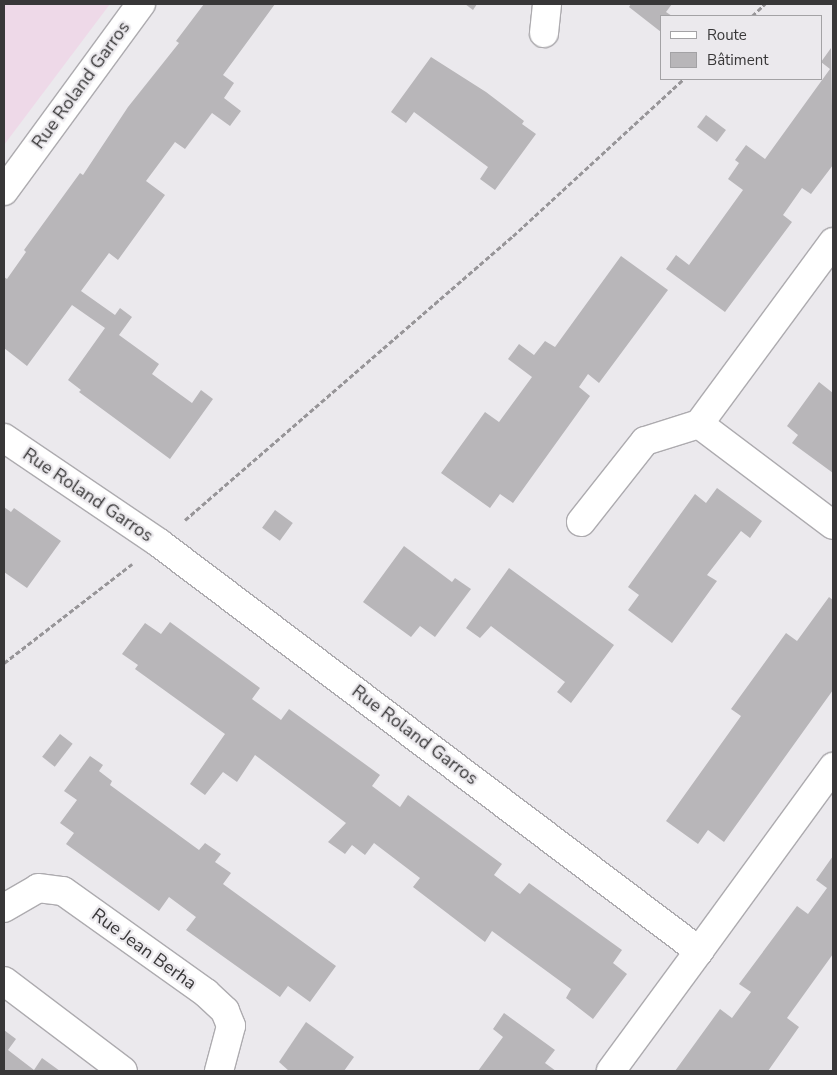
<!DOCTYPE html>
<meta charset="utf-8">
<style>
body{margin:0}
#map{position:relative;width:837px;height:1075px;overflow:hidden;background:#ebe9ed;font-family:"Nunito Sans",sans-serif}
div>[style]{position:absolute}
.education>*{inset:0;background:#eed9e8}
.building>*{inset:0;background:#b8b6b9;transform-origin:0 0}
.path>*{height:3px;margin-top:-1.5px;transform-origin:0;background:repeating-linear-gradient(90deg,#979598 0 5px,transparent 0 7.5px)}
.roads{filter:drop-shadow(1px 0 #adabaf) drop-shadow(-1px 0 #adabaf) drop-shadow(0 1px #adabaf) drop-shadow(0 -1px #adabaf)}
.minor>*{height:28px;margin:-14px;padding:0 14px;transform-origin:14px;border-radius:14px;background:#fff}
span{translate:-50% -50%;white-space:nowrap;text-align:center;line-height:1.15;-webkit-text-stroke:4.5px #ebe9ed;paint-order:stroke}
.street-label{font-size:18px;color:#383738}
.frame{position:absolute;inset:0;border:5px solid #383738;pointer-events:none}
.legend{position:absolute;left:660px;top:15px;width:162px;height:65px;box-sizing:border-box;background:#ebe9ed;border:1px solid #a3a2a5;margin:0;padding:6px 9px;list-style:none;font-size:15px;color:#383738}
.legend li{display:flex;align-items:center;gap:10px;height:25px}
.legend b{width:25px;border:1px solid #a3a2a5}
</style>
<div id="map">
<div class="education">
<div style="clip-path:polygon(4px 4px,110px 4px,4px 145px)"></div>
</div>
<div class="building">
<div style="clip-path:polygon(204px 4px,275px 4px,223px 75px,234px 83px,224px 98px,241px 111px,230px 126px,212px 113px,185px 149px,175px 142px,146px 181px,165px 195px,118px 260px,109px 253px,81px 291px,115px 315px,120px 308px,132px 317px,119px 335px,159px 364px,152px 374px,192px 403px,201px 390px,213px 399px,170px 459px,79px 392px,81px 390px,68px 380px,105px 328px,72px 305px,27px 366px,4px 348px,4px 277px,7px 279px,26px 252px,24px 250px,80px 173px,83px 175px,128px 107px,179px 43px,176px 41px)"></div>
<div style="clip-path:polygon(465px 4px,477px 4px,473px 10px)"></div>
<div style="clip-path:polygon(631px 4px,672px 4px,666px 12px,672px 16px,661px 16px,661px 32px,629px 7px)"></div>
<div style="clip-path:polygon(831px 48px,833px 165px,811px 194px,802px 188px,783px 215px,792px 222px,725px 312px,666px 269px,676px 255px,689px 265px,743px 190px,728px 179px,739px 163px,735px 160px,746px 145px,765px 159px,830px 69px,821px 62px)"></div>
<div style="clip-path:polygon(431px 57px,486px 92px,524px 121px,522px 124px,536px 134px,495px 190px,480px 179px,488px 167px,414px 112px,406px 123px,391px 112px)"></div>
<div style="left:706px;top:115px;width:25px;height:15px;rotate:37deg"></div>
<div style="clip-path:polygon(621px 256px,668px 290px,599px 383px,588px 374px,579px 387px,590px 396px,513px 503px,500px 494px,490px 508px,441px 473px,485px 412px,499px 422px,532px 377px,508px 359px,519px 344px,534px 355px,545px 341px,555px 347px)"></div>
<div style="clip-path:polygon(819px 382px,833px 393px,833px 473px,792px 443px,798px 435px,787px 426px)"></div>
<div style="clip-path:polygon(717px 488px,762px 521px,750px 538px,741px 531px,707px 575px,717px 581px,672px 643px,628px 610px,639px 595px,628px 587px,695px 494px,706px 503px)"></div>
<div style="clip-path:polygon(4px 507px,11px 512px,14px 508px,61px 541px,27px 588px,4px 572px)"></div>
<div style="left:275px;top:510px;width:22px;height:22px;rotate:36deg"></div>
<div style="clip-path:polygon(404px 546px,452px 582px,455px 578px,471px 589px,435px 637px,420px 626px,411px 637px,363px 602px)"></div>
<div style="clip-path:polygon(509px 568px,614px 645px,571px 703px,557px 692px,565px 682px,491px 626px,480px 638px,466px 628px)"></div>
<div style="clip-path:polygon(829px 597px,833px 600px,833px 690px,724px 842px,708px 830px,698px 844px,666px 821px,741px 716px,731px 709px,786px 633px,797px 641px)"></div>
<div style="clip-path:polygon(170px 622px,260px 688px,252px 699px,281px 720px,289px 709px,380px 775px,372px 786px,400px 807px,408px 795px,502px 864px,494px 875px,520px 894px,529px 883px,622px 950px,613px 963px,627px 974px,593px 1019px,566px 998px,571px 989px,492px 931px,485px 942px,413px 887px,420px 878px,374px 843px,365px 855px,352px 845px,345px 854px,328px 842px,346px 823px,255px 755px,237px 782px,223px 772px,205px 795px,190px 784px,225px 734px,135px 669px,138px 665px,122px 654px,145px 623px,161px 634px)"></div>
<div style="left:60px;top:734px;width:16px;height:29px;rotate:38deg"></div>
<div style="clip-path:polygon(90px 756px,103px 765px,99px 771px,112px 781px,110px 785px,199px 850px,205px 843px,221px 854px,215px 862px,231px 873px,223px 884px,336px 966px,310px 1002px,288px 986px,280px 997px,186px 930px,196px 917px,169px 897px,159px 911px,66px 844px,74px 833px,60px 823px,77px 800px,64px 791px)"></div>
<div style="clip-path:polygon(833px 856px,833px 954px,787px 1018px,799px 1027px,768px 1071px,675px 1071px,720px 1009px,732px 1018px,751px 992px,739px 984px,797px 906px,808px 914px,827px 888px,816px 880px)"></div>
<div style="clip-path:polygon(504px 1013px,555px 1050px,545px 1063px,556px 1071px,478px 1071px,503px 1037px,493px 1029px)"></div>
<div style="clip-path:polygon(306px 1022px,354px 1057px,344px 1071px,289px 1071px,279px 1062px)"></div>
<div style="clip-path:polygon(4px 1030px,16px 1039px,8px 1050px,34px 1070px,42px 1058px,60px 1071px,4px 1071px)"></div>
</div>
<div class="path">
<div style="left:752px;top:16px;width:18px;rotate:-43deg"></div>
<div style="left:185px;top:520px;width:434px;rotate:-40.9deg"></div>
<div style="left:513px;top:236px;width:232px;rotate:-42.6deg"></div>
<div style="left:4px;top:663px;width:162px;rotate:-37.7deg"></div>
</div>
<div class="roads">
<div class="minor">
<div style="left:544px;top:33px;width:29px;rotate:-84deg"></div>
<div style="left:4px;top:191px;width:232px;rotate:-53.8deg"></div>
<div style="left:699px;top:424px;width:226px;rotate:-53.6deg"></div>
<div style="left:4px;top:438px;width:187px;rotate:34.1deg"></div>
<div style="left:159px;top:543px;width:677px;rotate:37.07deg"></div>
<div style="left:699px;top:951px;width:149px;rotate:126.3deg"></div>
<div style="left:581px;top:522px;width:103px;rotate:-51.7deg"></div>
<div style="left:645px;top:441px;width:57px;rotate:-17.5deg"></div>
<div style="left:699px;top:424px;width:168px;rotate:37deg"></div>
<div style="left:4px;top:908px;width:39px;rotate:-30deg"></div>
<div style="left:38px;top:888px;width:25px;rotate:7deg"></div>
<div style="left:63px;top:891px;width:176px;rotate:35.5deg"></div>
<div style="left:206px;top:993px;width:26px;rotate:43deg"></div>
<div style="left:225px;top:1011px;width:16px;rotate:68deg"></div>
<div style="left:231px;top:1026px;width:47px;rotate:104.9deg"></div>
<div style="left:699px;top:951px;width:228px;rotate:-53.9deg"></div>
<div style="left:4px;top:981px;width:149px;rotate:37.1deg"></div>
</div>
</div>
<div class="street-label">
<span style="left:81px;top:85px;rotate:-54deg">Rue Roland Garros</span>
<span style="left:88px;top:495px;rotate:34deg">Rue Roland Garros</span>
<span style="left:415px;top:735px;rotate:37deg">Rue Roland Garros</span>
<span style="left:144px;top:949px;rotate:36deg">Rue Jean Berha</span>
</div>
<div class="frame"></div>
<ul class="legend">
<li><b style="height:6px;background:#fff"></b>Route</li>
<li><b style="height:14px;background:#b8b6b9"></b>Bâtiment</li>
</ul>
</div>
